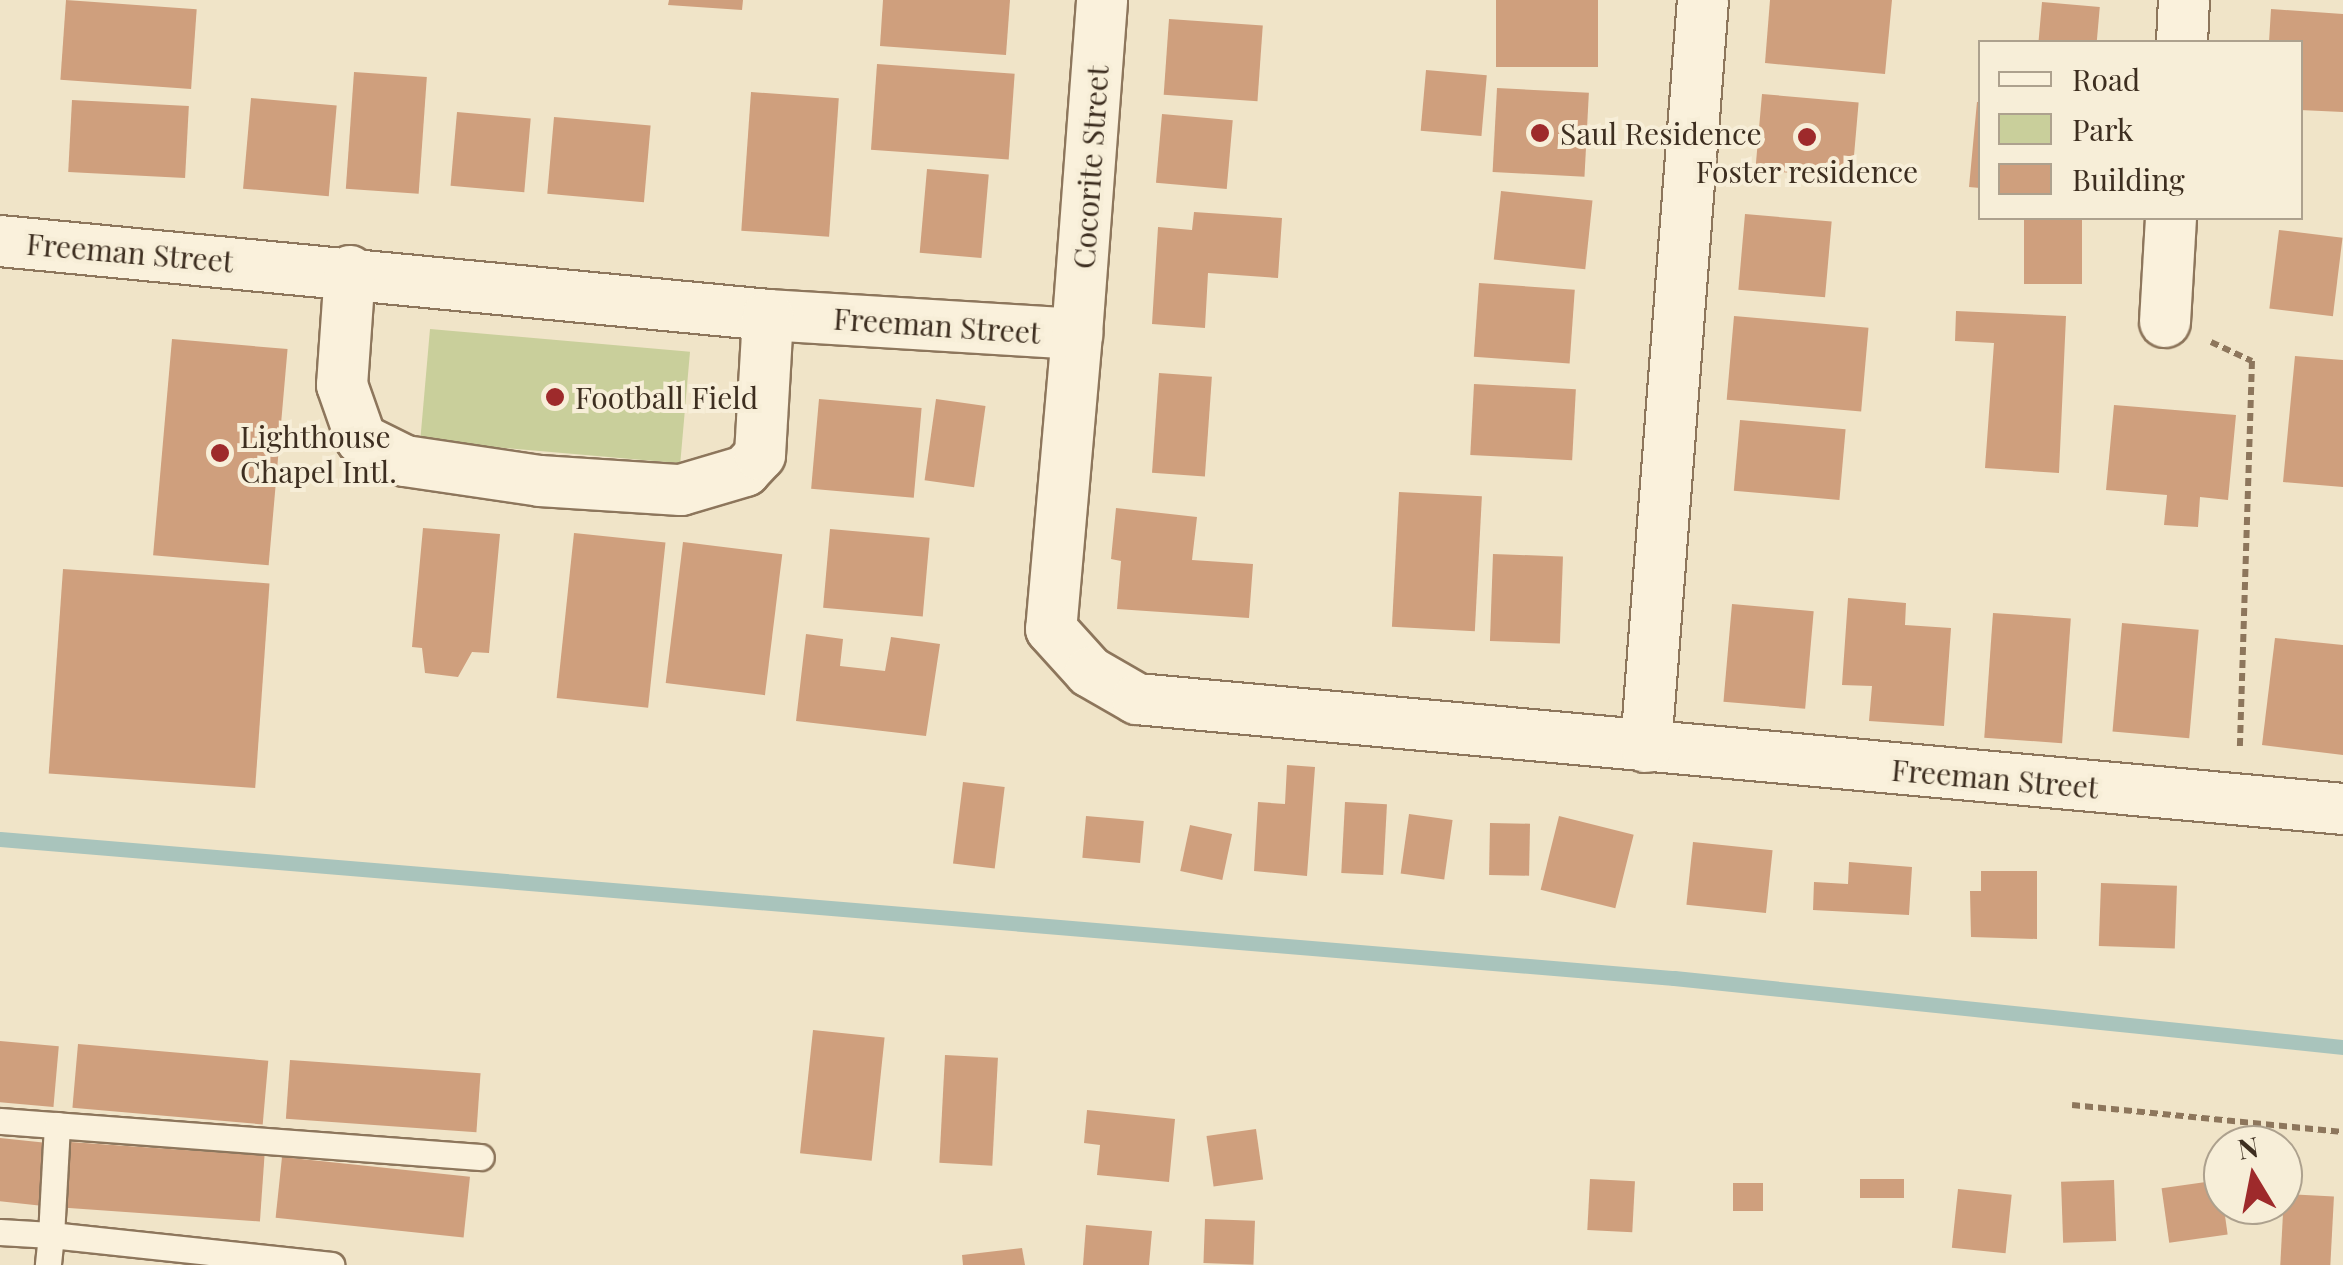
<!DOCTYPE html>
<style>
body{margin:0}
#map{position:relative;width:2343px;height:1265px;overflow:hidden;background:#f0e4c8;font-family:"Playfair Display",serif}
div>[style]{position:absolute}
.green>*{inset:0;background:#c9cf9b;transform-origin:0 0}
.stream>*{height:15px;margin:-7.5px;padding:0 7.5px;transform-origin:7.5px;border-radius:7.5px;background:#a9c4bc}
.building>*{inset:0;background:#cf9f7d;transform-origin:0 0}
.path>*{height:6px;margin-top:-3px;transform-origin:0;background:repeating-linear-gradient(90deg,#8d765c 0 8px,transparent 0 13px)}
.roads{filter:drop-shadow(2px 0 #8d765c) drop-shadow(-2px 0 #8d765c) drop-shadow(0 2px #8d765c) drop-shadow(0 -2px #8d765c)}
.lane>*{height:25px;margin:-12.5px;padding:0 12.5px;transform-origin:12.5px;border-radius:12.5px;background:#faf1dc}
.street>*{height:50px;margin:-25px;padding:0 25px;transform-origin:25px;border-radius:25px;background:#faf1dc}
.dots>*{width:28px;height:28px;translate:-50% -50%;box-sizing:border-box;border:5px solid #f7eed8;border-radius:50%}
span{translate:-50% -50%;white-space:nowrap;text-align:center;line-height:1.15;-webkit-text-stroke:8px #f7eed8;paint-order:stroke}
.poi-label{font-size:30px;color:#3d2e20}
.left{translate:0 -50%;text-align:left}
.street-label{font-size:30px;color:#3d2e20}
.legend{position:absolute;left:1978px;top:40px;width:325px;height:180px;box-sizing:border-box;background:#f7eed8;border:2px solid #ada18e;margin:0;padding:12px 18px;list-style:none;font-size:30px;color:#3d2e20}
.legend li{display:flex;align-items:center;gap:20px;height:50px}
.legend b{width:50px;border:2px solid #ada18e}
.north{position:absolute;left:2203px;top:1125px;width:100px;height:100px;box-sizing:border-box;background:#f7eed8;border:2px solid #ada18e;border-radius:50%;rotate:350deg;font-size:28px;font-weight:700;line-height:40px;text-align:center;color:#3d2e20}
.north::after{content:'';display:block;margin:auto;width:35px;height:45px;background:#9e2a2b;clip-path:polygon(50% 0,100% 100%,50% 72%,0 100%)}
</style>
<div id="map">
<div class="green">
<div style="left:430px;top:329px;width:261px;height:112px;rotate:5deg"></div>
</div>
<div class="stream">
<div style="left:0;top:839px;width:1680px;rotate:4.75deg"></div>
<div style="left:1674px;top:978px;width:673px;rotate:5.89deg"></div>
</div>
<div class="building">
<div style="left:66px;top:0;width:131px;height:80px;rotate:4deg"></div>
<div style="clip-path:polygon(669px 0,743px 0,742px 10px,668px 5px)"></div>
<div style="clip-path:polygon(883px 0,1010px 0,1006px 55px,880px 46px)"></div>
<div style="left:1496px;top:0;width:102px;height:67px"></div>
<div style="clip-path:polygon(1770px 0,1892px 0,1885px 74px,1765px 63px)"></div>
<div style="left:2042px;top:2px;width:58px;height:40px;rotate:5deg"></div>
<div style="clip-path:polygon(2271px 9px,2343px 14px,2343px 112px,2300px 110px,2300px 42px,2269px 42px)"></div>
<div style="left:1169px;top:19px;width:94px;height:76px;rotate:4deg"></div>
<div style="left:877px;top:64px;width:138px;height:86px;rotate:4deg"></div>
<div style="left:1426px;top:70px;width:61px;height:61px;rotate:5deg"></div>
<div style="left:354px;top:72px;width:73px;height:117px;rotate:4deg"></div>
<div style="left:1497px;top:88px;width:92px;height:84px;rotate:3deg"></div>
<div style="left:751px;top:92px;width:88px;height:139px;rotate:4deg"></div>
<div style="left:1762px;top:94px;width:97px;height:76px;rotate:5deg"></div>
<div style="left:251px;top:98px;width:86px;height:91px;rotate:5deg"></div>
<div style="left:72px;top:100px;width:117px;height:72px;rotate:3deg"></div>
<div style="clip-path:polygon(1977px 102px,1980px 102px,1980px 188px,1969px 187px)"></div>
<div style="left:457px;top:112px;width:74px;height:74px;rotate:5deg"></div>
<div style="left:1162px;top:114px;width:71px;height:69px;rotate:5deg"></div>
<div style="left:554px;top:117px;width:97px;height:77px;rotate:5deg"></div>
<div style="left:927px;top:169px;width:62px;height:84px;rotate:5deg"></div>
<div style="left:1501px;top:191px;width:92px;height:69px;rotate:6deg"></div>
<div style="clip-path:polygon(1194px 212px,1282px 218px,1278px 278px,1208px 273px,1205px 328px,1152px 324px,1158px 227px,1192px 230px)"></div>
<div style="left:1745px;top:214px;width:87px;height:76px;rotate:5deg"></div>
<div style="left:2024px;top:218px;width:58px;height:66px"></div>
<div style="left:2279px;top:230px;width:64px;height:79px;rotate:7deg"></div>
<div style="left:1479px;top:283px;width:96px;height:74px;rotate:4deg"></div>
<div style="clip-path:polygon(1956px 311px,2066px 316px,2059px 473px,1985px 468px,1994px 343px,1955px 341px)"></div>
<div style="left:1734px;top:316px;width:135px;height:84px;rotate:5deg"></div>
<div style="left:172px;top:339px;width:116px;height:217px;rotate:5deg"></div>
<div style="clip-path:polygon(2295px 356px,2343px 360px,2343px 487px,2283px 482px)"></div>
<div style="left:1159px;top:373px;width:53px;height:100px;rotate:4deg"></div>
<div style="left:1474px;top:384px;width:102px;height:71px;rotate:3deg"></div>
<div style="left:819px;top:399px;width:103px;height:90px;rotate:5deg"></div>
<div style="left:936px;top:399px;width:50px;height:82px;rotate:8deg"></div>
<div style="clip-path:polygon(2114px 405px,2236px 415px,2228px 500px,2200px 497px,2198px 527px,2164px 525px,2167px 495px,2106px 490px)"></div>
<div style="left:1740px;top:420px;width:106px;height:71px;rotate:5deg"></div>
<div style="left:1399px;top:492px;width:83px;height:135px;rotate:3deg"></div>
<div style="clip-path:polygon(1116px 508px,1197px 517px,1192px 560px,1253px 564px,1249px 618px,1117px 609px,1121px 561px,1111px 559px)"></div>
<div style="clip-path:polygon(423px 528px,500px 534px,489px 653px,472px 652px,458px 677px,425px 673px,422px 648px,412px 647px)"></div>
<div style="left:830px;top:529px;width:100px;height:79px;rotate:5deg"></div>
<div style="left:574px;top:533px;width:92px;height:166px;rotate:6deg"></div>
<div style="left:683px;top:542px;width:100px;height:142px;rotate:7deg"></div>
<div style="left:1493px;top:554px;width:70px;height:87px;rotate:2deg"></div>
<div style="left:63px;top:569px;width:207px;height:205px;rotate:4deg"></div>
<div style="clip-path:polygon(1848px 598px,1906px 603px,1905px 625px,1951px 628px,1944px 726px,1869px 721px,1872px 686px,1842px 685px)"></div>
<div style="left:1732px;top:604px;width:82px;height:98px;rotate:5deg"></div>
<div style="left:1993px;top:613px;width:78px;height:125px;rotate:4deg"></div>
<div style="left:2122px;top:623px;width:77px;height:109px;rotate:5deg"></div>
<div style="clip-path:polygon(806px 634px,843px 639px,840px 666px,885px 671px,891px 637px,940px 644px,926px 736px,796px 721px)"></div>
<div style="clip-path:polygon(2275px 638px,2343px 645px,2343px 755px,2262px 745px)"></div>
<div style="clip-path:polygon(1287px 765px,1315px 767px,1307px 876px,1254px 871px,1258px 802px,1285px 804px)"></div>
<div style="left:963px;top:782px;width:42px;height:82px;rotate:7deg"></div>
<div style="left:1345px;top:802px;width:42px;height:71px;rotate:3deg"></div>
<div style="left:1409px;top:814px;width:44px;height:60px;rotate:8deg"></div>
<div style="left:1086px;top:816px;width:58px;height:42px;rotate:5deg"></div>
<div style="left:1559px;top:816px;width:77px;height:76px;rotate:14deg"></div>
<div style="left:1490px;top:823px;width:40px;height:52px;rotate:1deg"></div>
<div style="left:1190px;top:825px;width:43px;height:47px;rotate:12deg"></div>
<div style="left:1693px;top:842px;width:80px;height:63px;rotate:6deg"></div>
<div style="clip-path:polygon(1849px 862px,1912px 867px,1909px 915px,1813px 910px,1814px 882px,1848px 884px)"></div>
<div style="clip-path:polygon(1981px 871px,2037px 871px,2037px 939px,1971px 937px,1970px 891px,1981px 891px)"></div>
<div style="left:2101px;top:883px;width:76px;height:63px;rotate:2deg"></div>
<div style="left:813px;top:1030px;width:72px;height:124px;rotate:6deg"></div>
<div style="left:0;top:1041px;width:59px;height:61px;rotate:5deg"></div>
<div style="left:78px;top:1044px;width:191px;height:64px;rotate:5deg"></div>
<div style="left:945px;top:1055px;width:53px;height:108px;rotate:3deg"></div>
<div style="left:290px;top:1060px;width:191px;height:59px;rotate:4deg"></div>
<div style="clip-path:polygon(1087px 1110px,1175px 1119px,1169px 1182px,1097px 1175px,1100px 1145px,1084px 1143px)"></div>
<div style="left:1256px;top:1129px;width:51px;height:50px;rotate:82deg"></div>
<div style="left:0;top:1138px;width:48px;height:63px;rotate:6deg"></div>
<div style="left:70px;top:1142px;width:195px;height:66px;rotate:4deg"></div>
<div style="left:282px;top:1157px;width:189px;height:61px;rotate:6deg"></div>
<div style="left:1590px;top:1179px;width:45px;height:51px;rotate:3deg"></div>
<div style="left:1860px;top:1179px;width:44px;height:19px"></div>
<div style="left:2114px;top:1180px;width:61px;height:53px;rotate:88deg"></div>
<div style="left:2220px;top:1180px;width:55px;height:59px;rotate:82deg"></div>
<div style="left:1763px;top:1183px;width:28px;height:30px;rotate:90deg"></div>
<div style="left:1958px;top:1189px;width:54px;height:59px;rotate:6deg"></div>
<div style="left:2284px;top:1194px;width:50px;height:71px;rotate:3deg"></div>
<div style="left:1205px;top:1219px;width:50px;height:44px;rotate:2deg"></div>
<div style="clip-path:polygon(1086px 1225px,1152px 1231px,1149px 1265px,1083px 1265px)"></div>
<div style="clip-path:polygon(1022px 1248px,1025px 1265px,963px 1265px,962px 1255px)"></div>
</div>
<div class="path">
<div style="left:2211px;top:342px;width:45px;rotate:24.9deg"></div>
<div style="left:2252px;top:361px;width:387px;rotate:91.8deg"></div>
<div style="left:2072px;top:1105px;width:272px;rotate:5.7deg"></div>
</div>
<div class="roads">
<div class="lane">
<div style="left:0;top:1121px;width:482px;rotate:4.3deg"></div>
<div style="left:57px;top:1125px;width:110px;rotate:93.1deg"></div>
<div style="left:51px;top:1235px;width:282px;rotate:6.1deg"></div>
<div style="left:0;top:1232px;width:51px;rotate:3.4deg"></div>
<div style="left:51px;top:1235px;width:30px;rotate:96deg"></div>
</div>
<div class="street">
<div style="left:2182px;top:42px;width:42px;rotate:-87.3deg"></div>
<div style="left:0;top:241px;width:772px;rotate:5.5deg"></div>
<div style="left:768px;top:315px;width:310px;rotate:3.5deg"></div>
<div style="left:1077px;top:334px;width:296px;rotate:95deg"></div>
<div style="left:1051px;top:629px;width:58px;rotate:47.8deg"></div>
<div style="left:1090px;top:672px;width:54px;rotate:29.9deg"></div>
<div style="left:1137px;top:699px;width:1211px;rotate:5.21deg"></div>
<div style="left:350px;top:271px;width:114px;rotate:94deg"></div>
<div style="left:342px;top:385px;width:57px;rotate:70.6deg"></div>
<div style="left:361px;top:439px;width:49px;rotate:26.6deg"></div>
<div style="left:405px;top:461px;width:136px;rotate:8.4deg"></div>
<div style="left:540px;top:481px;width:141px;rotate:3.7deg"></div>
<div style="left:681px;top:490px;width:67px;rotate:-16.5deg"></div>
<div style="left:745px;top:471px;width:22px;rotate:-47deg"></div>
<div style="left:760px;top:455px;width:140px;rotate:-86.7deg"></div>
<div style="left:2165px;top:322px;width:104px;rotate:-86.7deg"></div>
<div style="left:1077px;top:334px;width:335px;rotate:-85.7deg"></div>
<div style="left:1646px;top:747px;width:749px;rotate:-85.64deg"></div>
</div>
</div>
<div class="dots">
<div style="left:1540px;top:133px;background:#9e2a2b"></div>
<div style="left:1807px;top:137px;background:#9e2a2b"></div>
<div style="left:555px;top:397px;background:#9e2a2b"></div>
<div style="left:220px;top:453px;background:#9e2a2b"></div>
</div>
<div class="poi-label">
<span class="left" style="left:1560px;top:133px">Saul Residence</span>
<span style="left:1807px;top:171px">Foster residence</span>
<span class="left" style="left:575px;top:397px">Football Field</span>
<span class="left" style="left:240px;top:453px">Lighthouse<br>Chapel Intl.</span>
</div>
<div class="street-label">
<span style="left:1090px;top:167px;rotate:-86deg">Cocorite Street</span>
<span style="left:130px;top:252px;rotate:5deg">Freeman Street</span>
<span style="left:937px;top:325px;rotate:4deg">Freeman Street</span>
<span style="left:1995px;top:778px;rotate:5deg">Freeman Street</span>
</div>
<ul class="legend">
<li><b style="height:12px;background:#faf1dc"></b>Road</li>
<li><b style="height:28px;background:#c9cf9b"></b>Park</li>
<li><b style="height:28px;background:#cf9f7d"></b>Building</li>
</ul>
<div class="north">N</div>
</div>
